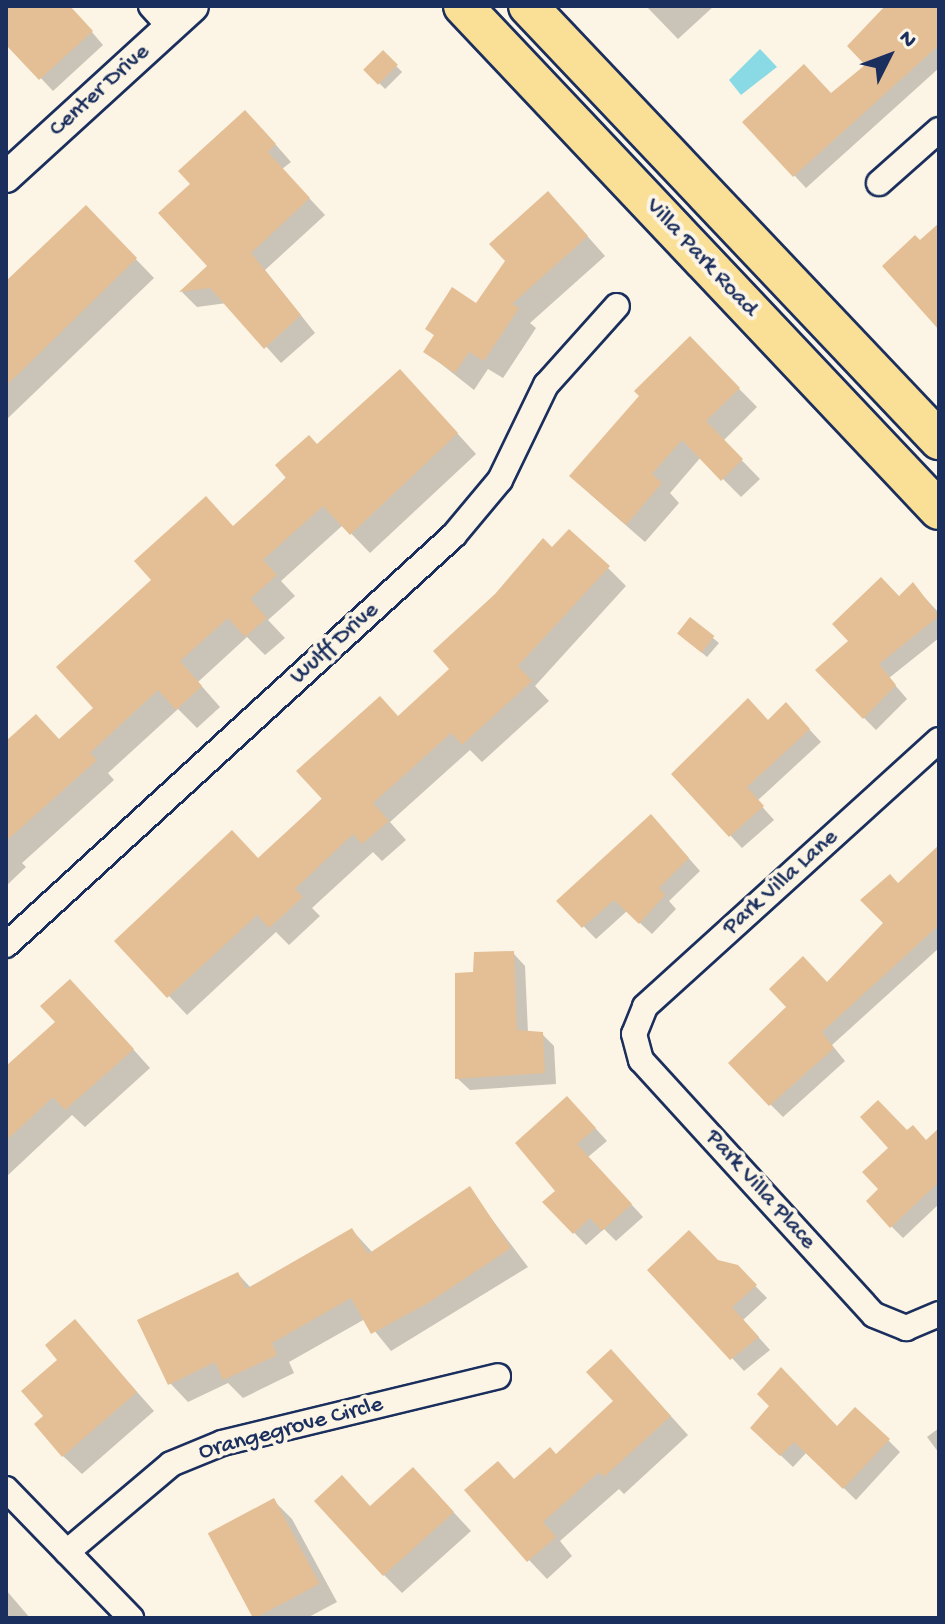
<!DOCTYPE html>
<style>
body{margin:0}
#map{position:relative;width:945px;height:1624px;overflow:hidden;background:#fcf5e5;font-family:"Gochi Hand",sans-serif}
div>[style]{position:absolute}
.water>*{inset:0;background:#8adae5}
.shadow>*{inset:0;background:#0003;transform-origin:0 0}
.building>*{inset:0;background:#e4bf95;transform-origin:0 0}
.roads{filter:drop-shadow(2px 0 #1b2f5e) drop-shadow(-2px 0 #1b2f5e) drop-shadow(0 2px #1b2f5e) drop-shadow(0 -2px #1b2f5e)}
.minor>*{height:24px;margin:-12px;padding:0 12px;transform-origin:12px;border-radius:12px;background:#fcf5e5}
.tertiary>*{height:30px;margin:-15px;padding:0 15px;transform-origin:15px;border-radius:15px;background:#fcf5e5}
.primary>*{height:38px;margin:-19px;padding:0 19px;transform-origin:19px;border-radius:19px;background:#fadf96}
span{translate:-50% -50%;white-space:nowrap;text-align:center;line-height:1.15;-webkit-text-stroke:8px #fcf5e5;paint-order:stroke}
.street-label{font-size:24px;color:#1b2f5e}
.frame{position:absolute;inset:0;border:8px solid #1b2f5e;pointer-events:none}
.north{position:absolute;left:849px;top:16px;width:80px;height:80px;-webkit-text-stroke:6px #fcf5e5;paint-order:stroke;rotate:48deg;font-size:22px;font-weight:700;line-height:32px;text-align:center;color:#1b2f5e}
.north::after{content:'';display:block;margin:auto;width:28px;height:36px;background:#1b2f5e;clip-path:polygon(50% 0,100% 100%,50% 72%,0 100%)}
</style>
<div id="map">
<div class="water">
<div style="clip-path:polygon(760px 49px,777px 67px,741px 95px,729px 80px)"></div>
</div>
<div class="shadow">
<div style="clip-path:polygon(6px 6px,59px 6px,80px 18px,103px 45px,53px 91px,9px 44px)"></div>
<div style="clip-path:polygon(646px 6px,714px 6px,678px 39px)"></div>
<div style="clip-path:polygon(888px 6px,939px 6px,939px 68px,806px 188px,794px 175px,831px 95px,868px 65px)"></div>
<div style="left:383px;top:53px;width:27px;height:24px;rotate:45deg"></div>
<div style="clip-path:polygon(261px 128px,291px 162px,282px 169px,325px 215px,265px 270px,315px 333px,281px 363px,227px 303px,197px 307px,182px 292px,210px 266px,192px 184px)"></div>
<div style="clip-path:polygon(566px 212px,605px 256px,530px 323px,536px 328px,503px 378px,488px 369px,474px 390px,426px 352px,436px 337px,427px 328px,477px 306px)"></div>
<div style="clip-path:polygon(104px 226px,154px 278px,6px 420px,6px 284px)"></div>
<div style="clip-path:polygon(690px 339px,757px 407px,723px 441px,760px 479px,741px 497px,701px 457px,670px 493px,679px 503px,645px 542px,590px 494px)"></div>
<div style="clip-path:polygon(419px 391px,476px 454px,370px 553px,343px 525px,281px 581px,295px 596px,268px 620px,285px 638px,265px 655px,247px 637px,198px 682px,220px 707px,197px 728px,178px 709px,108px 773px,114px 780px,22px 863px,26px 867px,6px 886px,6px 744px,60px 741px,96px 708px,234px 528px,318px 446px)"></div>
<div style="clip-path:polygon(553px 550px,608px 568px,626px 586px,535px 686px,549px 701px,482px 762px,470px 750px,390px 822px,406px 840px,382px 861px,373px 852px,312px 908px,320px 916px,289px 945px,276px 932px,187px 1015px,117px 941px,259px 861px,452px 669px)"></div>
<div style="clip-path:polygon(913px 585px,939px 613px,939px 638px,889px 678px,907px 699px,876px 730px,817px 670px)"></div>
<div style="clip-path:polygon(690px 619px,719px 643px,707px 657px,685px 638px)"></div>
<div style="clip-path:polygon(798px 717px,821px 742px,757px 801px,774px 820px,742px 848px,730px 835px,768px 722px)"></div>
<div style="clip-path:polygon(663px 829px,700px 871px,669px 901px,676px 909px,652px 934px,627px 911px,596px 939px,559px 901px)"></div>
<div style="clip-path:polygon(939px 863px,939px 948px,832px 1045px,845px 1061px,783px 1117px,730px 1064px,828px 984px,886px 923px,899px 885px)"></div>
<div style="clip-path:polygon(513px 953px,525px 966px,528px 1033px,542px 1034px,554px 1046px,556px 1084px,470px 1090px,457px 1078px,475px 974px)"></div>
<div style="clip-path:polygon(89px 1000px,150px 1068px,85px 1127px,72px 1115px,6px 1177px,6px 1073px)"></div>
<div style="clip-path:polygon(579px 1110px,607px 1141px,588px 1157px,643px 1217px,616px 1241px,604px 1229px,586px 1245px,545px 1202px,557px 1192px)"></div>
<div style="clip-path:polygon(939px 1130px,939px 1204px,903px 1238px,891px 1226px,881px 1190px)"></div>
<div style="clip-path:polygon(469px 1189px,528px 1267px,391px 1351px,365px 1319px,289px 1362px,294px 1373px,243px 1398px,228px 1383px,188px 1402px,170px 1383px,238px 1274px,251px 1288px,352px 1230px,373px 1253px)"></div>
<div style="clip-path:polygon(718px 1262px,737px 1267px,767px 1298px,743px 1320px,770px 1350px,744px 1371px,732px 1358px)"></div>
<div style="clip-path:polygon(75px 1322px,154px 1411px,82px 1474px,63px 1456px,46px 1416px)"></div>
<div style="clip-path:polygon(629px 1370px,688px 1435px,624px 1494px,619px 1489px,560px 1541px,572px 1556px,547px 1579px,529px 1560px,515px 1481px,556px 1457px,616px 1402px)"></div>
<div style="clip-path:polygon(752px 1428px,838px 1429px,888px 1440px,900px 1452px,856px 1500px,807px 1452px,793px 1467px)"></div>
<div style="clip-path:polygon(939px 1428px,939px 1453px,927px 1437px)"></div>
<div style="clip-path:polygon(431px 1488px,471px 1531px,402px 1593px,384px 1575px,371px 1508px)"></div>
<div style="clip-path:polygon(274px 1501px,292px 1519px,337px 1602px,307px 1618px,256px 1618px,211px 1534px)"></div>
<div style="clip-path:polygon(6px 1590px,30px 1618px,6px 1618px)"></div>
</div>
<div class="building">
<div style="clip-path:polygon(6px 6px,70px 6px,93px 31px,39px 80px,6px 45px)"></div>
<div style="clip-path:polygon(885px 6px,939px 6px,939px 45px,793px 177px,742px 122px,804px 64px,831px 93px,865px 65px,847px 46px)"></div>
<div style="left:383px;top:50px;width:21px;height:28px;rotate:45deg"></div>
<div style="clip-path:polygon(245px 110px,276px 144px,268px 152px,310px 198px,251px 253px,301px 315px,264px 349px,210px 288px,179px 292px,207px 266px,158px 213px,190px 184px,178px 171px)"></div>
<div style="clip-path:polygon(548px 191px,588px 236px,512px 304px,519px 308px,484px 361px,469px 352px,455px 373px,423px 352px,434px 335px,425px 329px,452px 287px,476px 303px,505px 261px,489px 244px)"></div>
<div style="clip-path:polygon(86px 205px,137px 258px,6px 386px,6px 281px)"></div>
<div style="clip-path:polygon(939px 223px,939px 330px,882px 266px,915px 235px,920px 240px)"></div>
<div style="clip-path:polygon(690px 336px,740px 388px,706px 421px,743px 459px,721px 481px,682px 440px,652px 474px,662px 483px,626px 525px,569px 476px,639px 396px,634px 391px)"></div>
<div style="clip-path:polygon(400px 369px,458px 433px,350px 535px,323px 506px,263px 560px,277px 575px,250px 599px,267px 618px,245px 637px,228px 618px,180px 661px,202px 686px,176px 710px,158px 690px,90px 753px,97px 760px,6px 841px,6px 741px,36px 714px,59px 739px,93px 708px,56px 667px,151px 580px,134px 561px,206px 496px,233px 526px,286px 478px,275px 465px,309px 435px,317px 444px)"></div>
<div style="clip-path:polygon(569px 529px,610px 566px,518px 666px,532px 681px,462px 745px,451px 733px,373px 803px,389px 821px,362px 844px,353px 834px,295px 889px,303px 897px,269px 928px,257px 915px,167px 998px,114px 941px,232px 830px,258px 858px,322px 799px,296px 771px,380px 696px,398px 716px,449px 669px,433px 651px,495px 594px,543px 538px,552px 547px)"></div>
<div style="clip-path:polygon(881px 577px,899px 596px,913px 582px,939px 616px,879px 664px,896px 685px,863px 719px,815px 670px,848px 641px,832px 624px)"></div>
<div style="left:690px;top:617px;width:31px;height:21px;rotate:38deg"></div>
<div style="clip-path:polygon(748px 698px,768px 720px,786px 702px,810px 729px,747px 787px,764px 806px,729px 837px,671px 774px)"></div>
<div style="clip-path:polygon(651px 814px,689px 858px,659px 888px,665px 895px,639px 924px,614px 900px,582px 928px,556px 901px)"></div>
<div style="clip-path:polygon(939px 845px,939px 925px,822px 1032px,834px 1048px,769px 1106px,728px 1063px,786px 1007px,769px 989px,803px 956px,827px 982px,883px 923px,860px 900px,890px 874px,898px 883px)"></div>
<div style="clip-path:polygon(514px 951px,517px 1030px,543px 1032px,545px 1073px,455px 1079px,455px 973px,473px 972px,474px 952px)"></div>
<div style="clip-path:polygon(70px 979px,134px 1049px,65px 1110px,53px 1097px,6px 1141px,6px 1066px,55px 1022px,40px 1006px)"></div>
<div style="clip-path:polygon(567px 1096px,596px 1128px,577px 1144px,632px 1204px,602px 1231px,590px 1218px,573px 1234px,542px 1202px,555px 1191px,515px 1143px)"></div>
<div style="clip-path:polygon(878px 1100px,907px 1130px,913px 1125px,926px 1140px,939px 1128px,939px 1182px,890px 1228px,866px 1201px,878px 1189px,862px 1172px,888px 1148px,860px 1117px)"></div>
<div style="clip-path:polygon(470px 1186px,511px 1248px,428px 1303px,371px 1334px,351px 1298px,272px 1343px,277px 1355px,223px 1380px,215px 1362px,168px 1385px,137px 1320px,238px 1272px,246px 1289px,352px 1228px,368px 1254px)"></div>
<div style="clip-path:polygon(689px 1230px,718px 1260px,738px 1265px,757px 1285px,732px 1307px,759px 1337px,730px 1360px,647px 1270px)"></div>
<div style="clip-path:polygon(75px 1319px,137px 1392px,62px 1457px,34px 1424px,43px 1416px,21px 1391px,57px 1360px,45px 1345px)"></div>
<div style="clip-path:polygon(611px 1349px,671px 1416px,604px 1477px,599px 1472px,543px 1522px,556px 1537px,527px 1562px,464px 1490px,498px 1461px,514px 1479px,550px 1447px,556px 1454px,613px 1401px,586px 1372px)"></div>
<div style="clip-path:polygon(781px 1367px,837px 1426px,855px 1407px,890px 1439px,843px 1489px,794px 1442px,780px 1456px,750px 1428px,769px 1406px,757px 1394px)"></div>
<div style="clip-path:polygon(413px 1467px,454px 1512px,383px 1576px,314px 1501px,342px 1475px,370px 1506px)"></div>
<div style="left:274px;top:1498px;width:97px;height:75px;rotate:62deg"></div>
</div>
<div class="roads">
<div class="minor">
<div style="left:151px;top:6px;width:28px;rotate:48deg"></div>
<div style="left:879px;top:183px;width:80px;rotate:-41.5deg"></div>
<div style="left:939px;top:740px;width:397px;rotate:137.8deg"></div>
<div style="left:645px;top:1007px;width:29px;rotate:112deg"></div>
<div style="left:634px;top:1034px;width:27px;rotate:75deg"></div>
<div style="left:641px;top:1060px;width:345px;rotate:47.6deg"></div>
<div style="left:874px;top:1315px;width:35px;rotate:22deg"></div>
<div style="left:906px;top:1328px;width:36px;rotate:-23deg"></div>
<div style="left:6px;top:945px;width:607px;rotate:-42.46deg"></div>
<div style="left:454px;top:535px;width:72px;rotate:-50.1deg"></div>
<div style="left:500px;top:480px;width:106px;rotate:-64.2deg"></div>
<div style="left:546px;top:385px;width:106px;rotate:-48.1deg"></div>
<div style="left:6px;top:1489px;width:180px;rotate:45.9deg"></div>
<div style="left:67px;top:1552px;width:136px;rotate:-40.2deg"></div>
<div style="left:171px;top:1464px;width:55px;rotate:-22.4deg"></div>
<div style="left:222px;top:1443px;width:284px;rotate:-13.6deg"></div>
</div>
<div class="tertiary">
<div style="left:6px;top:177px;width:253px;rotate:-42.4deg"></div>
</div>
<div class="primary">
<div style="left:463px;top:6px;width:693px;rotate:46.64deg"></div>
<div style="left:528px;top:6px;width:598px;rotate:46.56deg"></div>
</div>
</div>
<div class="street-label">
<span style="left:100px;top:91px;rotate:-42deg">Center Drive</span>
<span style="left:701px;top:258px;rotate:47deg">Villa Park Road</span>
<span style="left:335px;top:644px;rotate:-42deg">Wulff Drive</span>
<span style="left:781px;top:883px;rotate:-42deg">Park Villa Lane</span>
<span style="left:760px;top:1190px;rotate:48deg">Park Villa Place</span>
<span style="left:291px;top:1429px;rotate:-15deg">Orangegrove Circle</span>
</div>
<div class="frame"></div>
<div class="north">N</div>
</div>
